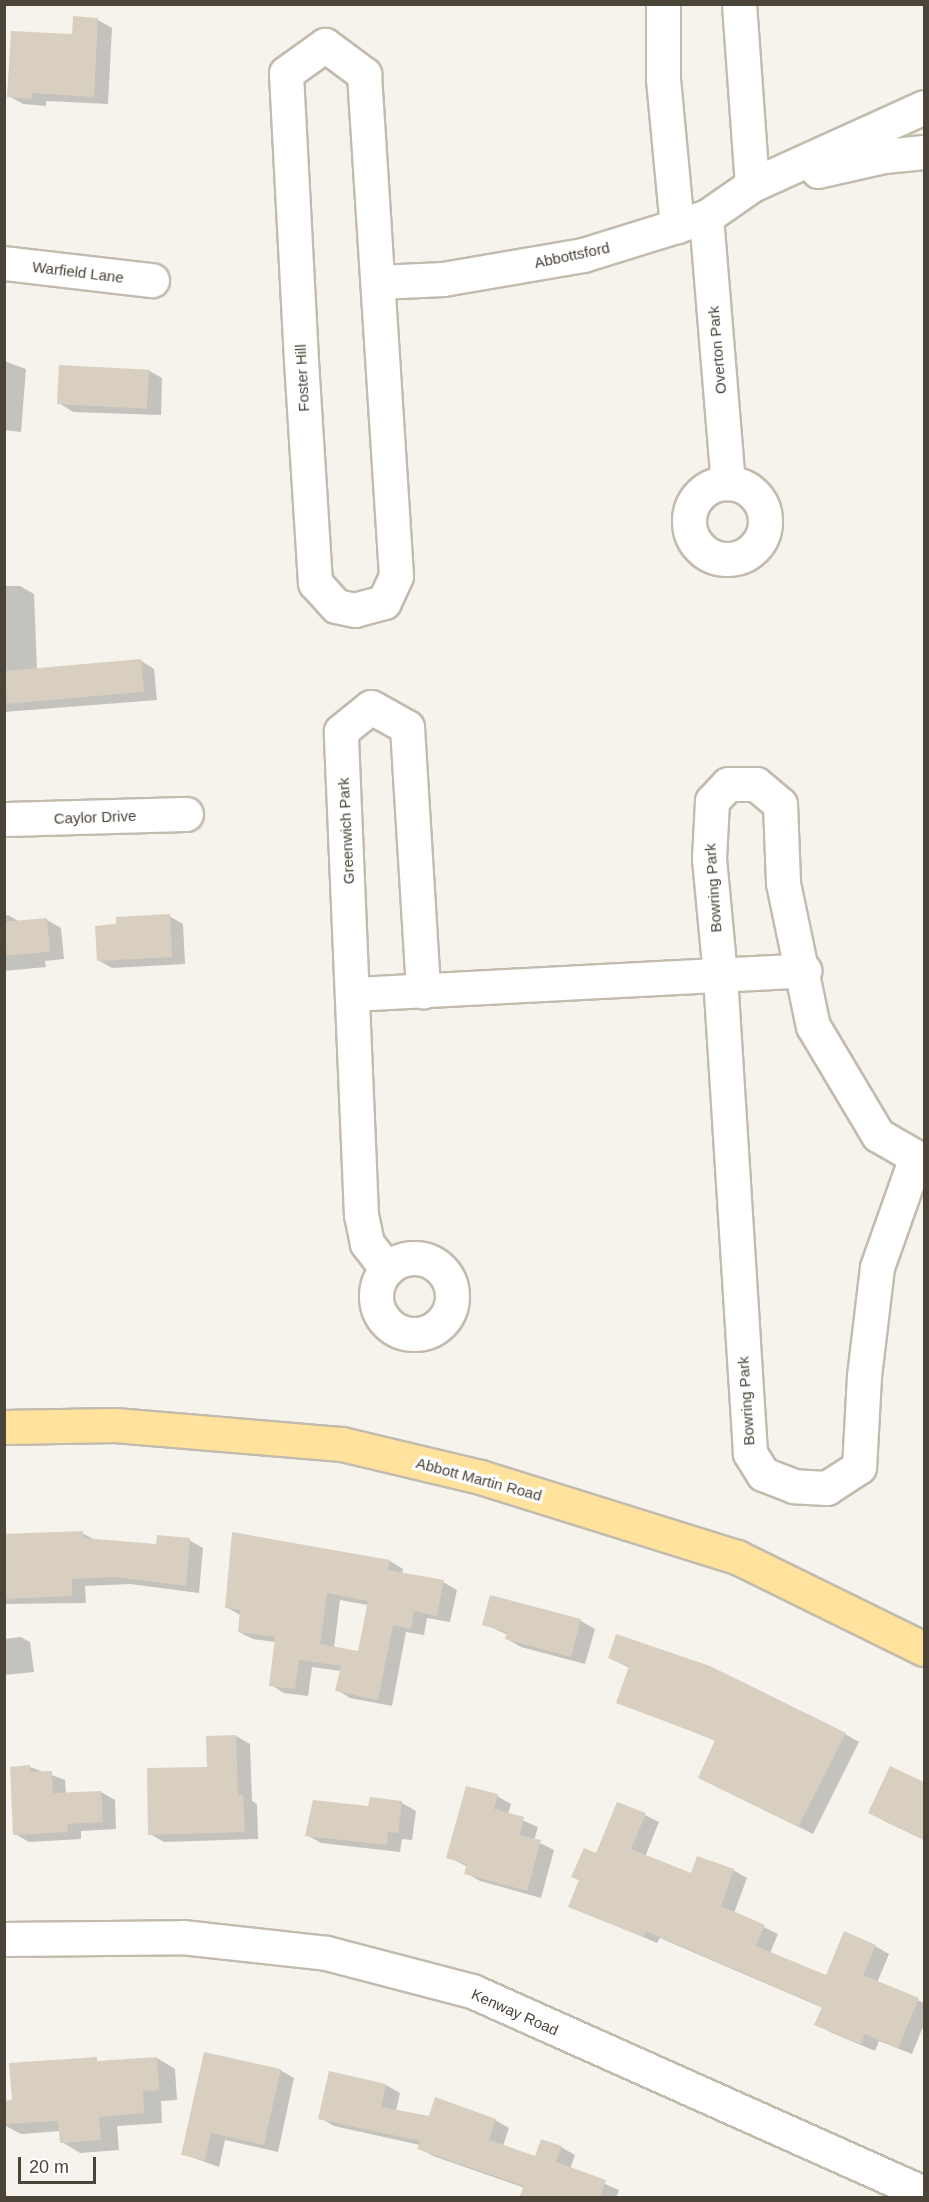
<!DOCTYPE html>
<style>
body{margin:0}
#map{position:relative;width:929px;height:2202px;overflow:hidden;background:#f6f3ec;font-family:Helvetica,sans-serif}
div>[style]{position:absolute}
.shadow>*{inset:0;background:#0003}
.building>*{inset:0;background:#d8cfc1;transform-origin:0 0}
.roads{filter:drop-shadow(2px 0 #c2bbae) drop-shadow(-2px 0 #c2bbae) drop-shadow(0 2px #c2bbae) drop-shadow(0 -2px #c2bbae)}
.minor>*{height:33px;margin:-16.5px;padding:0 16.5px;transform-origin:16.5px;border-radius:16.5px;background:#fff}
.minor>.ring{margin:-16.5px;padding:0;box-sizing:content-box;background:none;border:33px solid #fff;border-radius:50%}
.major>*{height:33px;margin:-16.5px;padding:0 16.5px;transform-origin:16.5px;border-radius:16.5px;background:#ffe39c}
span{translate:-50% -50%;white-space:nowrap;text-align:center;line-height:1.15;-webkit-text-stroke:6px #fff;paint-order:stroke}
.street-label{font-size:15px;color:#4b4439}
.frame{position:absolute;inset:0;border:6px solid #4b4439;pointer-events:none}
.scale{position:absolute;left:18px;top:2157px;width:78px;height:27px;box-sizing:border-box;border:3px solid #4b4439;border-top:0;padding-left:8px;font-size:18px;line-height:21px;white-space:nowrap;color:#4b4439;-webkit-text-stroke:4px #fff;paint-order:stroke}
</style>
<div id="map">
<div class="shadow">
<div style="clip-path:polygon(98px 20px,112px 28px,108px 104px,46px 101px,46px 106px,23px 104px,9px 96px,73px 35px)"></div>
<div style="clip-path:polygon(4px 361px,26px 369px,21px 432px,4px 430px)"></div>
<div style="clip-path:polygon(148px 370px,162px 378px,161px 415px,73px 412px,59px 403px)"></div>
<div style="clip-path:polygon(4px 586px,20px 586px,34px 594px,37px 669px,140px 660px,154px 669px,157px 700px,4px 712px)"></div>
<div style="clip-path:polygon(8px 915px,20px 922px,47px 920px,61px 928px,64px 959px,45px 961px,46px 967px,4px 971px,4px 916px)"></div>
<div style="clip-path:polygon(169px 916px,183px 924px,185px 964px,112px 968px,98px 960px)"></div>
<div style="clip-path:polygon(82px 1533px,95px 1540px,157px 1546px,189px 1540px,203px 1548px,199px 1593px,130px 1584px,85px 1586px,86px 1603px,4px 1604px,4px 1536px)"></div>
<div style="clip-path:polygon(evenodd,233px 1534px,390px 1561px,403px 1569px,402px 1574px,443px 1582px,457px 1590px,450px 1622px,427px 1618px,424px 1635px,406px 1632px,392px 1706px,350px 1698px,337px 1690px,341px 1671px,312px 1667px,308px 1696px,284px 1693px,271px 1685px,276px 1642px,253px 1639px,239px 1632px,240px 1615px,226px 1607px,233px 1534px,340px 1600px,368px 1605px,359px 1653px,334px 1648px,340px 1600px)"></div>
<div style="clip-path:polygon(492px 1597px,581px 1621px,595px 1629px,585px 1664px,521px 1647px,507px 1639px,508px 1635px,484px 1624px)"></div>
<div style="clip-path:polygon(21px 1637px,30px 1642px,34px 1672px,4px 1675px,4px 1639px)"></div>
<div style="clip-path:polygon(609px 1658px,845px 1734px,859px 1742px,813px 1834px,714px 1785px,716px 1741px,618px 1702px,630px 1668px)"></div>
<div style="clip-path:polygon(236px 1736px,250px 1744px,252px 1801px,257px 1804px,258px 1839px,164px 1842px,150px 1834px)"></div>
<div style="clip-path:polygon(30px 1767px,65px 1780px,66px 1794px,101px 1792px,115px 1800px,116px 1829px,81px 1831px,81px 1839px,29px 1842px,15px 1834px)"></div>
<div style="clip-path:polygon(891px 1768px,924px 1784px,924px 1840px,884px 1821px)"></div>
<div style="clip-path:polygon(497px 1796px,511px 1804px,508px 1814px,538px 1827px,534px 1840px,554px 1850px,541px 1898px,480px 1881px,466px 1873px,468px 1867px,448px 1857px)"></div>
<div style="clip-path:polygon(402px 1803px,416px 1811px,412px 1840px,402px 1839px,400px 1852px,321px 1843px,307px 1835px,370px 1808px)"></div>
<div style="clip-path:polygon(645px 1815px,659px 1822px,645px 1857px,692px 1875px,733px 1870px,747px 1878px,734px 1913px,778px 1934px,770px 1953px,827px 1977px,875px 1946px,889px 1954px,877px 1983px,924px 2003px,924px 2024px,912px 2054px,879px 2041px,875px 2051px,830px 2032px,816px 2024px,823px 2008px,660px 1938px,657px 1943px,570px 1906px,580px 1881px,573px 1877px)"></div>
<div style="clip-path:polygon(157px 2058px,175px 2069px,177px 2100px,161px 2101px,162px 2123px,117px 2126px,119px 2150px,80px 2153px,62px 2142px,61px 2131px,21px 2134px,4px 2125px,4px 2102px)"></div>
<div style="clip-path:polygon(280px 2070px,294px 2078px,278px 2152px,225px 2140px,219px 2167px,183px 2154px)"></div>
<div style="clip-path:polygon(386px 2085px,400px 2093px,396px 2111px,430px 2118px,495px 2120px,509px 2128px,503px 2146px,536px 2158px,561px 2147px,575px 2155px,570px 2169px,619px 2190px,616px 2198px,521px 2198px,525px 2188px,433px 2156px,419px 2148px,420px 2145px,334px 2126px,320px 2118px)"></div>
</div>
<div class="building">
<div style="clip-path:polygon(73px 16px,98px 18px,94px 97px,32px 93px,32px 99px,7px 97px,11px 31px,72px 34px)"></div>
<div style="left:59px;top:365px;width:90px;height:39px;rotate:3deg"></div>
<div style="left:141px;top:659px;width:33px;height:137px;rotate:85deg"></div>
<div style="clip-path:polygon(170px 914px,172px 957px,97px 961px,95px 926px,116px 924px,116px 917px)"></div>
<div style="left:47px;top:918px;width:34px;height:43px;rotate:85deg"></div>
<div style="clip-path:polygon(83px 1531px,83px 1538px,156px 1544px,157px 1535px,190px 1538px,186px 1586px,115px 1577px,72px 1579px,72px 1596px,4px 1599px,4px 1534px)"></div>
<div style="clip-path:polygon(evenodd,232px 1532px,390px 1560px,388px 1570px,444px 1580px,437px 1616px,414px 1611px,411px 1629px,393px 1625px,378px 1700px,335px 1691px,341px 1666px,299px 1660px,295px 1689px,269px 1686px,275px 1637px,238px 1632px,240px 1610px,225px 1608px,232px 1532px,327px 1593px,368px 1601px,358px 1651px,320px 1644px,327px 1593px)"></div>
<div style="clip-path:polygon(490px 1595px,581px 1619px,571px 1657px,505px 1639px,507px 1632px,482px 1625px)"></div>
<div style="clip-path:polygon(616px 1634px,710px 1666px,846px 1733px,798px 1827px,698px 1778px,715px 1740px,616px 1703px,629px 1666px,608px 1658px)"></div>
<div style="clip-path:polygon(236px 1735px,238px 1795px,243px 1795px,245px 1832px,148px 1835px,147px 1768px,207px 1767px,206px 1736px)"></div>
<div style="clip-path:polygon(30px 1765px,30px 1772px,52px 1771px,53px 1793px,101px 1791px,103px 1822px,67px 1824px,68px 1832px,13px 1835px,10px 1767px)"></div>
<div style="clip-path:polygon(890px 1766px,924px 1782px,924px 1840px,868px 1813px)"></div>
<div style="clip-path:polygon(466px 1786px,498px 1794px,494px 1809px,524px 1817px,520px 1835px,541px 1840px,527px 1891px,464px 1874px,467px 1864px,446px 1858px)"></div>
<div style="clip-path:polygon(370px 1797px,402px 1801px,398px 1833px,388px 1832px,387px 1845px,305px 1836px,313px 1800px,368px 1806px)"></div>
<div style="clip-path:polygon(617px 1802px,646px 1813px,631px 1849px,691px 1873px,697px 1856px,734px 1869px,721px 1906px,765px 1925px,756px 1946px,826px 1975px,844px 1931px,876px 1945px,863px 1975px,919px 1998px,898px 2048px,865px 2034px,861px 2044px,814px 2025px,822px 2007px,646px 1931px,643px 1937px,568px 1907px,579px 1880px,571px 1877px,584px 1848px,596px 1853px)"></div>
<div style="clip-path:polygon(204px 2052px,281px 2069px,264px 2145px,211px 2133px,205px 2160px,181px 2155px)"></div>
<div style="clip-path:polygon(97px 2057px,97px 2061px,157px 2057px,159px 2090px,143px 2091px,144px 2113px,99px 2117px,101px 2140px,60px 2143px,58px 2121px,4px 2124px,4px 2101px,12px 2100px,9px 2063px)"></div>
<div style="clip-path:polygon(329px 2071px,386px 2084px,381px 2107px,429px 2116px,435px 2097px,496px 2119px,489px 2140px,535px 2156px,541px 2139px,562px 2146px,556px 2162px,606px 2180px,600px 2198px,519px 2198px,524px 2186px,417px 2149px,420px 2141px,318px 2119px)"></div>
</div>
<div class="roads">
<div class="minor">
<div style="left:663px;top:4px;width:75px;rotate:90deg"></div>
<div style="left:663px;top:79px;width:148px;rotate:84.6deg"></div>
<div style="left:739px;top:4px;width:181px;rotate:85.9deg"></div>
<div style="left:325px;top:45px;width:49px;rotate:36.6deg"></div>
<div style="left:364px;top:74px;width:503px;rotate:86.35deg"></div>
<div style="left:396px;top:576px;width:29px;rotate:115deg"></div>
<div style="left:384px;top:602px;width:30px;rotate:165deg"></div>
<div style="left:355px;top:610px;width:19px;rotate:-168deg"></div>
<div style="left:336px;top:606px;width:31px;rotate:-132deg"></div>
<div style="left:315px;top:583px;width:223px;rotate:-93.6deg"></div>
<div style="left:301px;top:360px;width:287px;rotate:-93deg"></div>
<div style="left:286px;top:73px;width:48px;rotate:-35.7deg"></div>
<div style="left:818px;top:171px;width:68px;rotate:-12.8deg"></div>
<div style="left:884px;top:156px;width:40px;rotate:-5.7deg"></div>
<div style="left:706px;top:217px;width:267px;rotate:85.3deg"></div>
<div style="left:4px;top:263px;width:149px;rotate:6.6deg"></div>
<div style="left:378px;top:282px;width:65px;rotate:-2.6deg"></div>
<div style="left:443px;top:279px;width:142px;rotate:-9.7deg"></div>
<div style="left:583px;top:255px;width:129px;rotate:-17.2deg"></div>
<div style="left:706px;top:217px;width:56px;rotate:-34.8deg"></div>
<div style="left:752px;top:185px;width:189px;rotate:-24.4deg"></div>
<div class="ring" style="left:689px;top:483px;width:43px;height:43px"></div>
<div style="left:4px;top:819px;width:182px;rotate:-1.6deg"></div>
<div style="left:353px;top:994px;width:452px;rotate:-3deg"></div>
<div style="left:916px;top:1157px;width:117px;rotate:109.5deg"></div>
<div style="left:877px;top:1267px;width:110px;rotate:96.8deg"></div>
<div style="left:864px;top:1376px;width:91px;rotate:93.1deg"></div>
<div style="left:859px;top:1467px;width:38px;rotate:147deg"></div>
<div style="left:827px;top:1488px;width:33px;rotate:-177deg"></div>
<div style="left:794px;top:1486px;width:33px;rotate:-159deg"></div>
<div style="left:763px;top:1474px;width:25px;rotate:-122deg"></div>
<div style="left:750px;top:1453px;width:479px;rotate:-93.6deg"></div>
<div style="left:720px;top:975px;width:118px;rotate:-95.4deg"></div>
<div style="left:709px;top:858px;width:57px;rotate:-87deg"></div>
<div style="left:712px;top:801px;width:23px;rotate:-47deg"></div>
<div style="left:728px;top:784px;width:28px"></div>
<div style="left:756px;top:784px;width:31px;rotate:40deg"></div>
<div style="left:780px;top:804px;width:79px;rotate:87.8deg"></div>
<div style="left:783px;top:883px;width:146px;rotate:78.2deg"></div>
<div style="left:813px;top:1026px;width:127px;rotate:59.2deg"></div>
<div style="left:878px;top:1135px;width:44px;rotate:30.1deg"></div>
<div style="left:916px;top:1157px;width:9px;rotate:32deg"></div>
<div class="ring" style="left:376px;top:1258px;width:43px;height:43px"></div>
<div style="left:387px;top:1269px;width:33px;rotate:-128deg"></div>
<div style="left:367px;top:1243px;width:29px;rotate:-102deg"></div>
<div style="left:361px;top:1215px;width:484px;rotate:-92.4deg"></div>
<div style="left:341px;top:731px;width:38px;rotate:-39deg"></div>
<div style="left:371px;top:707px;width:41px;rotate:29.1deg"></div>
<div style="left:407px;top:727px;width:265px;rotate:86.5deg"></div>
<div style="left:4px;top:1939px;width:178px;rotate:-0.6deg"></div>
<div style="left:182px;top:1937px;width:145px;rotate:6.3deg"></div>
<div style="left:326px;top:1953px;width:151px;rotate:14.6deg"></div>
<div style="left:472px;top:1991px;width:495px;rotate:24.1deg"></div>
</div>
<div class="major">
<div style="left:4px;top:1427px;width:111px;rotate:-1deg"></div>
<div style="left:115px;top:1425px;width:228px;rotate:4.8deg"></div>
<div style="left:342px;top:1444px;width:142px;rotate:13.4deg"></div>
<div style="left:480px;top:1477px;width:269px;rotate:17.3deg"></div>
<div style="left:737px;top:1557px;width:208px;rotate:26.2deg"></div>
</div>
</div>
<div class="street-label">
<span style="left:572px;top:255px;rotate:-12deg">Abbottsford</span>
<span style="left:78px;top:272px;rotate:7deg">Warfield Lane</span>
<span style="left:717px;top:350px;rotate:-95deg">Overton Park</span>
<span style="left:302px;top:378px;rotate:-93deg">Foster Hill</span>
<span style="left:95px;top:817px;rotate:-2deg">Caylor Drive</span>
<span style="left:346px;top:831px;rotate:-93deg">Greenwich Park</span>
<span style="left:713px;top:888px;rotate:-94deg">Bowring Park</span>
<span style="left:746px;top:1401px;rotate:-94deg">Bowring Park</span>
<span style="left:479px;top:1479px;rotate:15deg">Abbott Martin Road</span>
<span style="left:515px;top:2012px;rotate:24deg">Kenway Road</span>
</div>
<div class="frame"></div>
<div class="scale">20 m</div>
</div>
